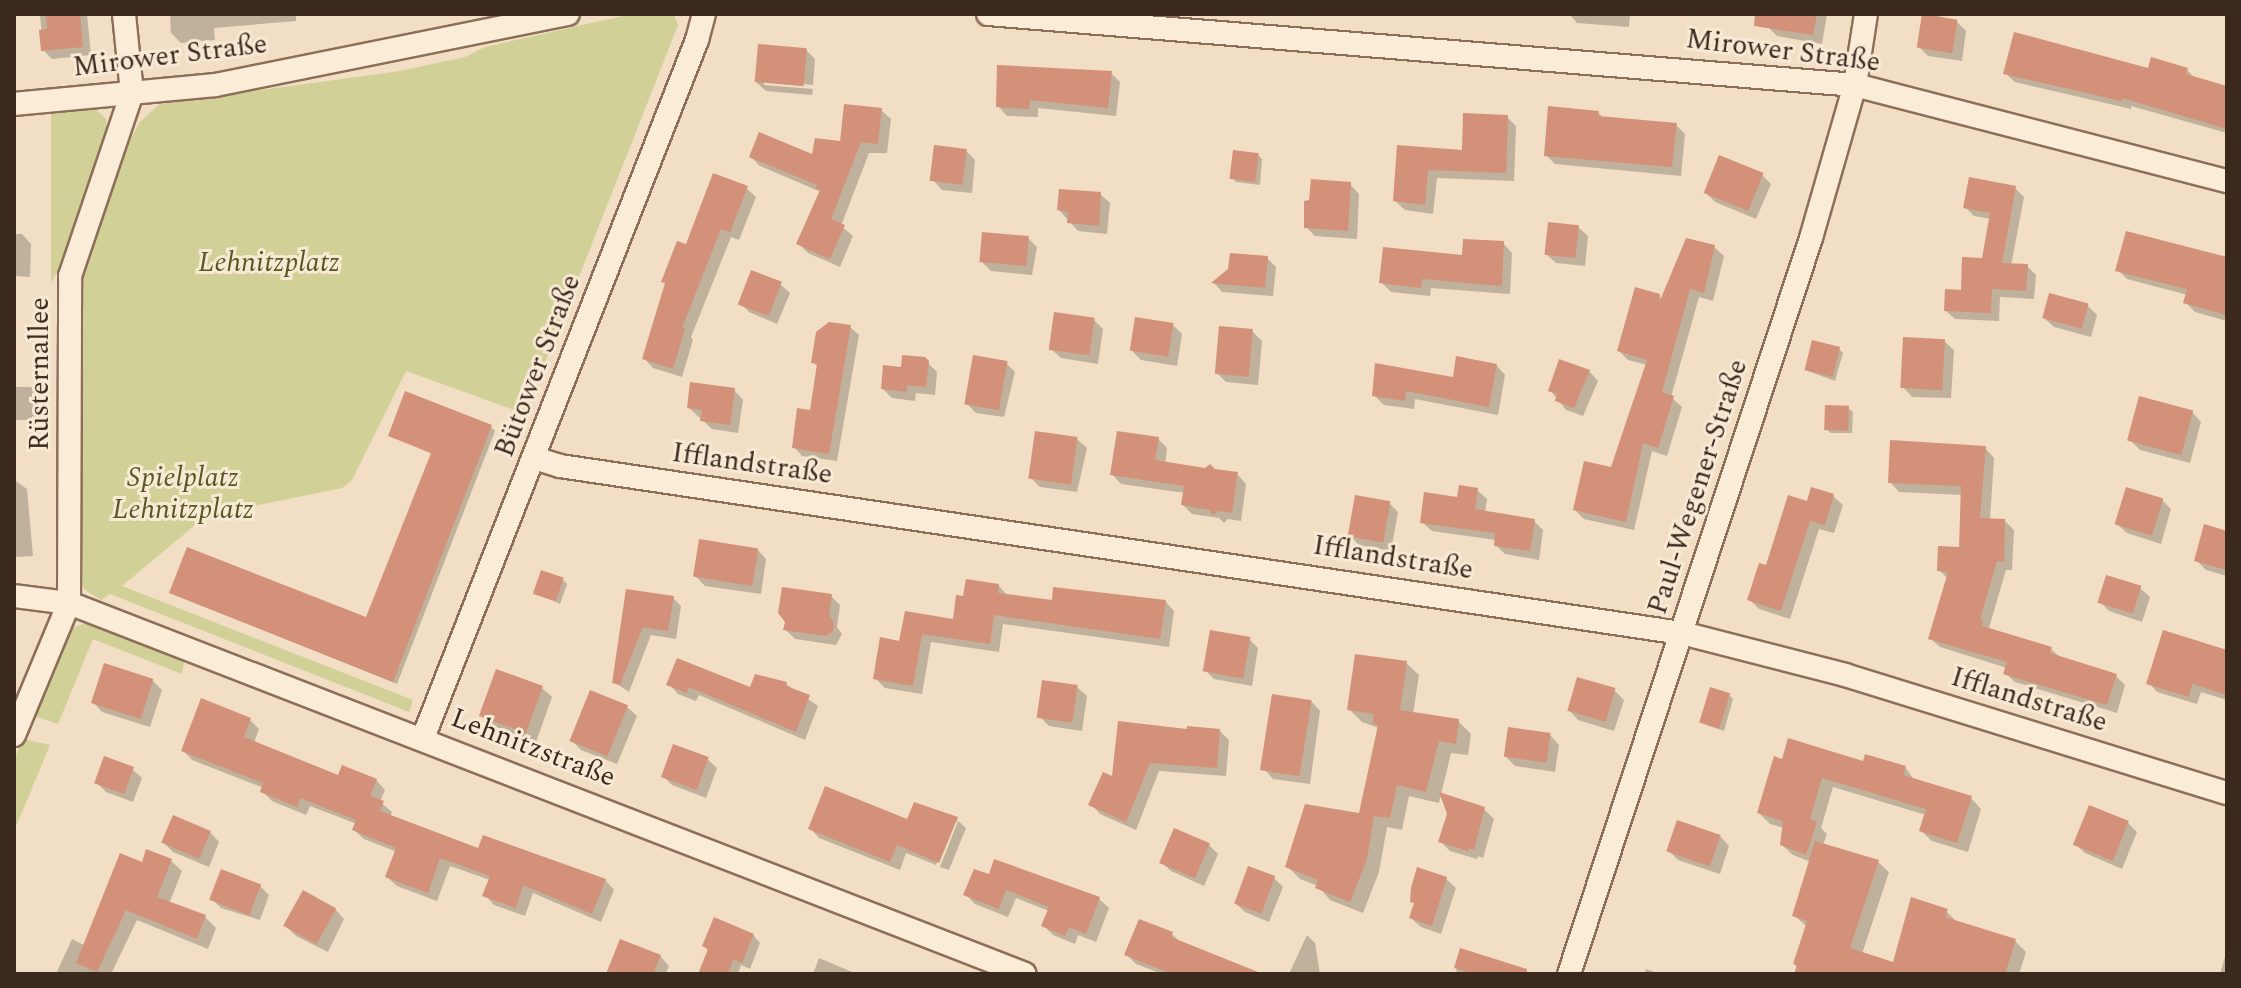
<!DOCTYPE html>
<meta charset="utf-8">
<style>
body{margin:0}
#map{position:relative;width:2241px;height:988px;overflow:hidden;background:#f1dec4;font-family:Spectral,serif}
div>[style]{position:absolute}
.green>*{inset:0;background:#d0d097}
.shadow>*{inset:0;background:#0003}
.building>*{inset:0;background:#d29178;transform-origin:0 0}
.roads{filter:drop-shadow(2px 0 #8d6e59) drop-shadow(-2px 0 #8d6e59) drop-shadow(0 2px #8d6e59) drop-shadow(0 -2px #8d6e59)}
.street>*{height:22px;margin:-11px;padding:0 11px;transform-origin:11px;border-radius:11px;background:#fbecd8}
span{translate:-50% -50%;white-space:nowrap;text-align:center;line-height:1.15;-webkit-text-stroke:6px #f8e9d4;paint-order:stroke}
.street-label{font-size:28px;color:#3c291e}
.park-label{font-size:28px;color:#535a23;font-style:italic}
.frame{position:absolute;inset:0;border:16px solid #3c291e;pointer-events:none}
</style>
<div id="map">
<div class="green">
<div style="clip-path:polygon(632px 14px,674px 15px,678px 25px,525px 414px,406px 371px,352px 480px,342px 488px,206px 516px,122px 586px,413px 700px,409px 712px,110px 594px,101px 600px,85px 590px,78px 577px,81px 276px,127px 146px,140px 122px,160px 104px,400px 71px,465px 57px,485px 47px)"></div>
<div style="clip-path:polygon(92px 106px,106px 119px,107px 134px,62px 264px,51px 283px,51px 109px)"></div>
<div style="clip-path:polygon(89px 622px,185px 656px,182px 674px,93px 639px,58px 724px,32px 715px,67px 630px)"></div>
<div style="clip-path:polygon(23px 739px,50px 745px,14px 831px,14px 761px)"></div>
</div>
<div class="shadow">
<div style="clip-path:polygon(40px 14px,87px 14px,91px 55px,52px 59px,43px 50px)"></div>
<div style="clip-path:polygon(170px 14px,296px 14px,296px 21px,214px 28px,215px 40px,181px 43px,171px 33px)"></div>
<div style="clip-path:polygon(1569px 14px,1630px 14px,1629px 27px,1577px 23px)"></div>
<div style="clip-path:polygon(1770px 14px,1827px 14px,1822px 44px,1777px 36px,1768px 27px)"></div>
<div style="clip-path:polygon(1932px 14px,1957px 22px,1966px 31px,1962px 61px,1928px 56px,1918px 46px)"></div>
<div style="clip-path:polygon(806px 50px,815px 59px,813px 85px,764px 81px,764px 85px,813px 89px,812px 95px,766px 91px,756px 82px)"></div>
<div style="clip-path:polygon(2187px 70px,2196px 79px,2227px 88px,2227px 133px,2131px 106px,2131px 109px,2015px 82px,2005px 73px)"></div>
<div style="clip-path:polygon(1111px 73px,1120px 82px,1116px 116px,1038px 108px,1038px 117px,1007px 116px,998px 106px)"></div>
<div style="clip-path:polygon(881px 110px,891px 119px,887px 153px,869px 153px,841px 226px,853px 236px,840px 267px,808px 253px,799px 244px,821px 192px,760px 166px,751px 157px,814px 156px,842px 144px)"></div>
<div style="clip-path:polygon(1598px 112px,1603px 118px,1676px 125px,1685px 134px,1681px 176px,1555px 164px,1546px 155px)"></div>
<div style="clip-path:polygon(1507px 117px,1516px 126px,1514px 181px,1437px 178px,1433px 214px,1405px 210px,1395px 201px,1399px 147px,1464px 152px)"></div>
<div style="clip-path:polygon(966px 151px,975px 160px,972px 193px,942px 190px,933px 180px)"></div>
<div style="clip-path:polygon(1258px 155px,1262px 159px,1260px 185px,1236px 182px,1232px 178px)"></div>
<div style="clip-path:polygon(1761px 174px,1771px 184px,1756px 219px,1715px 202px,1706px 193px)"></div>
<div style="clip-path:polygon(1350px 184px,1359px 194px,1357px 239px,1315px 236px,1306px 227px)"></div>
<div style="clip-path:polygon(746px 188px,756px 197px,739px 240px,731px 237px,691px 337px,693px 340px,682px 377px,653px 368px,644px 358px,687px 247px)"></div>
<div style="clip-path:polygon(2015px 188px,2024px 197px,2011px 266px,2027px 266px,2036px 275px,2034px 299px,2000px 297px,1999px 321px,1955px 319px,1946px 311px,1984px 260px,1991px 219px,1974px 216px,1965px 207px)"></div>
<div style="clip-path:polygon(1100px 194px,1110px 203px,1107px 234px,1078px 231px,1059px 210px)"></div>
<div style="clip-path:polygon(1578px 227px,1588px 236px,1585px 266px,1556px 263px,1546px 254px)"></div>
<div style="clip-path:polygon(14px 234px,22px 234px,31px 244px,30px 277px,14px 276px)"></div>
<div style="clip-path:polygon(1028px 238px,1037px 247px,1032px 275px,991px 271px,982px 262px)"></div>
<div style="clip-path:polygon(1503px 243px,1512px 253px,1510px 294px,1431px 288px,1430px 296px,1391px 292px,1381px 282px)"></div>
<div style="clip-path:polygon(1714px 247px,1724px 256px,1713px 301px,1699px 297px,1671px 397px,1682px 407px,1667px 456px,1652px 451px,1634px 530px,1584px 519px,1575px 510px,1612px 470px,1647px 365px,1628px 360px,1619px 351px,1659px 296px,1663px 300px)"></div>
<div style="clip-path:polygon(1267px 258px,1276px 267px,1273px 296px,1222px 292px,1214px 283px,1230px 270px)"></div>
<div style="clip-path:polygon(2227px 260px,2227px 321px,2195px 312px,2186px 303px,2188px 295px,2127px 279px,2118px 270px)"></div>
<div style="clip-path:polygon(780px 284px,790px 293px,777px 324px,749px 312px,740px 303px)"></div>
<div style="clip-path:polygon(2088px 306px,2097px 315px,2091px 337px,2054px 327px,2044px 318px)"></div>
<div style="clip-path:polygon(1094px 320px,1103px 329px,1098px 364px,1061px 358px,1051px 349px)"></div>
<div style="clip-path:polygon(1173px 325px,1182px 334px,1177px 366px,1141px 360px,1132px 351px)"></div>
<div style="clip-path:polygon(850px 327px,859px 335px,837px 461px,802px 456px,794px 447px,811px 412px,819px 368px,813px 362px)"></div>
<div style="clip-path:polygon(1252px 331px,1262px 341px,1258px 385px,1226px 382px,1217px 373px)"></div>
<div style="clip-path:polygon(1944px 341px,1954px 350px,1951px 398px,1912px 397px,1903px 387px)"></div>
<div style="clip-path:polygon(1839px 349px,1843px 353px,1835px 381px,1805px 370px)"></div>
<div style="clip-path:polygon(924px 359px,937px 372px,935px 395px,916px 393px,915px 401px,892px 398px,883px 389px,902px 370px)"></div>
<div style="clip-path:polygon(1006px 363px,1015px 372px,1004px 417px,976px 413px,966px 403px)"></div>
<div style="clip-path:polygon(1496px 365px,1505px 375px,1498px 415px,1415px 399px,1414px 409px,1384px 405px,1374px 395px,1454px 380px)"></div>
<div style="clip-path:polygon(1589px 371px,1598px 381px,1583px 416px,1566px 410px,1550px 390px)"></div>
<div style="clip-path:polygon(14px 387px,31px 387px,40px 396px,40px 420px,14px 420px)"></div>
<div style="clip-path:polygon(734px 390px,743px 400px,738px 433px,712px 429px,689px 408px)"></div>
<div style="clip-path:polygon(1848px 408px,1853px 412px,1852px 433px,1831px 433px,1826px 429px)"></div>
<div style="clip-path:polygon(2192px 412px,2201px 422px,2190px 463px,2140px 450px,2130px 440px)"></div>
<div style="clip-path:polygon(491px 427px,495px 431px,397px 684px,171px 592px,367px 620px,432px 454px,390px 435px)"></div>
<div style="clip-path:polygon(1077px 439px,1087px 448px,1077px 492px,1040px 487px,1030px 477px)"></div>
<div style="clip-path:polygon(1158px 439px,1167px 448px,1165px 464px,1237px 474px,1246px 484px,1241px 521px,1228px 519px,1224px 523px,1219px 518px,1192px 514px,1183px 505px,1185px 493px,1121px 484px,1112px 474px)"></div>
<div style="clip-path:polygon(1985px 448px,1994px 458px,1990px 520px,2005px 521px,2014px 530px,2012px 570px,2006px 570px,1989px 628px,2051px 649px,2062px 659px,2116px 676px,2125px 685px,2117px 713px,2015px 682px,2005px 673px,2007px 668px,1940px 647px,1930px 638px,1948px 579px,1939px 570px,1961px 549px,1963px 495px,1899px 492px,1890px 482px)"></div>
<div style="clip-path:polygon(14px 480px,27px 489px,33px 556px,14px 557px)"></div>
<div style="clip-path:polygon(1477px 490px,1487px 499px,1485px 513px,1534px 521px,1543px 530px,1539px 560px,1505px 554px,1496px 545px,1496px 540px,1432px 531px,1422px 522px)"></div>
<div style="clip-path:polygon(1833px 496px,1843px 505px,1834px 533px,1819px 529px,1790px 619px,1759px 609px,1750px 600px,1808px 504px)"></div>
<div style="clip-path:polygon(2162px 500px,2171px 509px,2161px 544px,2127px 533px,2117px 524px)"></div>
<div style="clip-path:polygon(1389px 503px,1398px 512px,1391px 551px,1359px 545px,1350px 536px)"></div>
<div style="clip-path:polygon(2227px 533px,2227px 576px,2206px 570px,2196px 560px)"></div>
<div style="clip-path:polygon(757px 549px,766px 559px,761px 594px,705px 586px,696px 577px)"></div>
<div style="clip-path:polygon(563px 580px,567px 584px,560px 604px,535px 592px)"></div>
<div style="clip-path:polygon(998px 585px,1007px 595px,1053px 602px,1165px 601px,1174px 611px,1169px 647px,1003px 624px,999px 652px,931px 642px,922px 694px,885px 688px,875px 678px,901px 643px,906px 613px,954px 622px)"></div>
<div style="clip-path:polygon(2140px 588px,2150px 597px,2142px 622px,2109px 611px,2100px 602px)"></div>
<div style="clip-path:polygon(627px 591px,673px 598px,681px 606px,676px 639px,651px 635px,629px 692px,614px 682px)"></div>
<div style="clip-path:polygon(831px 596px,840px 605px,837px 627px,842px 634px,836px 645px,795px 639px,786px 630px)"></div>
<div style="clip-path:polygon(1249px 639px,1258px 648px,1252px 686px,1214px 679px,1205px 670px)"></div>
<div style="clip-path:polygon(2227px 654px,2227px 700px,2201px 692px,2197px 704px,2157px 692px,2149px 683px)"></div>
<div style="clip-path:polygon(1406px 663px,1419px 675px,1413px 714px,1458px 721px,1471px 734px,1468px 755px,1451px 753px,1439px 803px,1409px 796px,1402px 830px,1387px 827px,1379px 872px,1363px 913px,1330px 900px,1318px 886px,1300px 879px,1287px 866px,1365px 816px,1379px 728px,1362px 722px,1349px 709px)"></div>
<div style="clip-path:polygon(153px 681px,162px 690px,150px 727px,102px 712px,93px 702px)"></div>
<div style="clip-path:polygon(669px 684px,751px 690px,786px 684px,818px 706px,805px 740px,699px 695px,696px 701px,678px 694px)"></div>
<div style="clip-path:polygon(1077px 687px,1087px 696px,1082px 731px,1049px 726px,1040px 717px)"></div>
<div style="clip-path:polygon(542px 688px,552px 697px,536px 742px,491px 725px,482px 716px)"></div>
<div style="clip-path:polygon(1614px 690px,1624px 700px,1614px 731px,1578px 720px,1569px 710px)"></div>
<div style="clip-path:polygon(591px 693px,627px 707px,637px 716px,617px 764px,581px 750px,572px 741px)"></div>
<div style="clip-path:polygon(1729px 695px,1733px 699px,1724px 731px,1706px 725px,1702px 721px)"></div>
<div style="clip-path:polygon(1311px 701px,1320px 711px,1310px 784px,1273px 779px,1264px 769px)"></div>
<div style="clip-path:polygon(250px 720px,259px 729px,254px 743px,339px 778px,376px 780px,385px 790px,380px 802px,392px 812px,390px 817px,479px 850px,605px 880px,614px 890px,601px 922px,533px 893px,525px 916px,494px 905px,485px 895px,490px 880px,450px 866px,437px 901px,397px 886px,387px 877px,397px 852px,364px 839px,354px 830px,357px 824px,310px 806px,306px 815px,272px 801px,262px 791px,264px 788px,192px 760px,183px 750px)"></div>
<div style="clip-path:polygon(1219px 730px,1229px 740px,1226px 776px,1159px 771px,1136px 830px,1100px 814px,1091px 804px,1113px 779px,1189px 732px)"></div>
<div style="clip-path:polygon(1550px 735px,1559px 745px,1555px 772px,1515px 766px,1506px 757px)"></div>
<div style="clip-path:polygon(707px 759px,717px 768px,706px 798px,672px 785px,663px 776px)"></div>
<div style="clip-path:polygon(1775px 759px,1905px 767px,1915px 781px,1971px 798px,1981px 809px,1968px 852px,1932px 841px,1921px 831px,1926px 815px,1833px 787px,1821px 828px,1827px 834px,1823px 845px,1878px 862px,1889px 872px,1862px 954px,1894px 964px,1946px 911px,1957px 922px,2015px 941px,2026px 952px,2019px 974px,1804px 974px,1795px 965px,1807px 927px,1794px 915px,1811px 862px,1793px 855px,1782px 845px,1784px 828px,1770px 824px,1759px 813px)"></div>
<div style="clip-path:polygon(132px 769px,142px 778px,133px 802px,106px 792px,97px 783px)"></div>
<div style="clip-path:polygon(1484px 809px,1494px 819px,1483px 858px,1478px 856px,1477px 859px,1450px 851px,1441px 842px)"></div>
<div style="clip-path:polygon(956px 819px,966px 828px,949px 870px,940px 867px,958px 821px,954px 821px,936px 865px,906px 853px,900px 870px,819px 838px,810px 828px)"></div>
<div style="clip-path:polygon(2128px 823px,2137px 832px,2122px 869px,2085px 853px,2075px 844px)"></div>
<div style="clip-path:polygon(210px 832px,219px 842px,209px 867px,173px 852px,164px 843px)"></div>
<div style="clip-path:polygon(1720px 836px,1729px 846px,1720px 874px,1678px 860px,1669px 851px)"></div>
<div style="clip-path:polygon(1209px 845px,1218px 854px,1204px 886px,1171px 871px,1161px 862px)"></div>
<div style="clip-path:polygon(171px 861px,182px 871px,169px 904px,205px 917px,216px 928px,208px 949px,137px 920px,111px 974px,56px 974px,72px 939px,84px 945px,143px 864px)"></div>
<div style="clip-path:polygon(996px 862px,1099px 899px,1109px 908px,1096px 942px,1078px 935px,1075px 944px,1053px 935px,1044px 926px,1049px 911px,1016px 898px,1008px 917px,975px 904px,966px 895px,990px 877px)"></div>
<div style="clip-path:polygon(1274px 878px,1283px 887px,1269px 922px,1245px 912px,1235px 903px)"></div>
<div style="clip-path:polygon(1446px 879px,1456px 888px,1441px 934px,1421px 927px,1411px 918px)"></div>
<div style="clip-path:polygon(260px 886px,269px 895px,260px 920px,221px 908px,212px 899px)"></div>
<div style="clip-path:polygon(335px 909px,344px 919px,328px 952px,296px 936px,287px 927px)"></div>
<div style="clip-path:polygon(1172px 934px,1180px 942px,1248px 974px,1162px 974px,1136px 964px,1127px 955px)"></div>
<div style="clip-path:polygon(753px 935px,760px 943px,750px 969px,741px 965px,738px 974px,700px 974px,709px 951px,704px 946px)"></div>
<div style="clip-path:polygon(1307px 935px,1315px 943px,1320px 974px,1289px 974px)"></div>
<div style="clip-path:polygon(2226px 953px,2227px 974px,2220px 974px)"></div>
<div style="clip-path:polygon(660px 956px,669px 966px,666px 974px,608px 974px)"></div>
<div style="clip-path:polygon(819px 958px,857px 974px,813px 974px)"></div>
<div style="clip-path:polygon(1456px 967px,1506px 974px,1457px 974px)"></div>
<div style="clip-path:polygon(1646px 969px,1661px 974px,1644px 974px)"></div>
</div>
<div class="building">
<div style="clip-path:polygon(46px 14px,80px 14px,83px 47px,41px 51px,39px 30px,47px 29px)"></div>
<div style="clip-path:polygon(1755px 14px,1817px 14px,1813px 35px,1754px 26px)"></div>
<div style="left:1922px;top:14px;width:36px;height:34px;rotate:9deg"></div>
<div style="clip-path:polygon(2014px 32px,2148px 68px,2151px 57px,2188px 68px,2186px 74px,2227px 86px,2227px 129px,2122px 98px,2122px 101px,2003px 74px)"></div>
<div style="left:758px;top:44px;width:49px;height:38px;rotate:5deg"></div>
<div style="clip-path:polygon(997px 65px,1112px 71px,1108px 108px,1030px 100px,1029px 109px,996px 107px)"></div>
<div style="clip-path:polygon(844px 104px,882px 108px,878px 144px,861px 142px,831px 219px,845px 225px,830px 259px,796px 244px,820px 190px,815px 189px,817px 185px,749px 157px,759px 132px,812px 154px,815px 138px,840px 141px)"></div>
<div style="clip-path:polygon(1548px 106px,1599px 111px,1598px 116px,1677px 123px,1672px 167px,1544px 156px)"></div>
<div style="clip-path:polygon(1463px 113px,1508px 115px,1506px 173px,1428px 170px,1425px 205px,1393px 201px,1397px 145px,1462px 150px)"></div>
<div style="left:934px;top:145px;width:33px;height:36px;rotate:7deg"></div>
<div style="left:1233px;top:150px;width:26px;height:29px;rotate:7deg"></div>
<div style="left:1719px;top:155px;width:48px;height:41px;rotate:22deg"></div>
<div style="clip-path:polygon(713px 173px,748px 186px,730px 232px,721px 229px,682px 328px,685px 329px,673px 369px,642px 359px,665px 283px,661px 282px,677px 241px,686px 244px)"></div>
<div style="clip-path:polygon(1969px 177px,2016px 186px,2002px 263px,2028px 264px,2026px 291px,1992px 289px,1991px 313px,1944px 311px,1945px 289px,1961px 290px,1962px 257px,1982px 258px,1990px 213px,1963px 208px)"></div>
<div style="clip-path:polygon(1311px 179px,1351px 182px,1348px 231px,1304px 228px,1304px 201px,1309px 200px)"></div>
<div style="clip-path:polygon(1059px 189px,1101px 192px,1099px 226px,1067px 223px,1068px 212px,1057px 210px)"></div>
<div style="left:1548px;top:222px;width:31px;height:33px;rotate:6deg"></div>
<div style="clip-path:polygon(2126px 231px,2227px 257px,2227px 315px,2183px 303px,2187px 289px,2115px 271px)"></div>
<div style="left:982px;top:232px;width:47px;height:30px;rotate:5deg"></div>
<div style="clip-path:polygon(1686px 238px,1715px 245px,1704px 293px,1690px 289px,1662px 392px,1674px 396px,1658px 448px,1643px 443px,1626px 522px,1573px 510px,1584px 461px,1611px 467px,1647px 360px,1617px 351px,1635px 287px,1660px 294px,1659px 303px)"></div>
<div style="clip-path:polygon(1463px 239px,1504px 241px,1502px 286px,1422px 279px,1421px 288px,1379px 283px,1383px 247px,1462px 255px)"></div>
<div style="clip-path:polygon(1230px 253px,1268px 256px,1265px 288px,1211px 283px,1228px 269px)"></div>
<div style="left:751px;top:270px;width:33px;height:37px;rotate:21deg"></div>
<div style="left:2049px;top:293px;width:41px;height:26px;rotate:15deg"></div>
<div style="left:1054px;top:312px;width:41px;height:38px;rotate:8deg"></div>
<div style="left:1135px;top:317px;width:39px;height:34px;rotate:9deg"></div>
<div style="clip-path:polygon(829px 322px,851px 325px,829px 454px,792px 448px,797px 408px,810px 410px,817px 364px,811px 363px,816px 332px)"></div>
<div style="left:1219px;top:326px;width:34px;height:48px;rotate:5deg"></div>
<div style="left:1903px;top:337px;width:42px;height:51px;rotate:3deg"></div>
<div style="left:1812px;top:340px;width:29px;height:31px;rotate:14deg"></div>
<div style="clip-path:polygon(902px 355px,925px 357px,929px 361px,926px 387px,907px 385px,906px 392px,881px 389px,883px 365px,901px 367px)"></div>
<div style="left:973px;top:355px;width:35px;height:50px;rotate:10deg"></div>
<div style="clip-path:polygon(1456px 356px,1497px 364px,1489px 407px,1406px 391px,1405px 401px,1372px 396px,1375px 363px,1453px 377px)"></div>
<div style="clip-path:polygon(1559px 359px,1590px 370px,1574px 408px,1555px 401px,1557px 394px,1548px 391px)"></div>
<div style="clip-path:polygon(690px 382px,735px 388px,730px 425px,700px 421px,702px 410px,687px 408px)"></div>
<div style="clip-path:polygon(405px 391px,492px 425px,393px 682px,169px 593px,187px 547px,366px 617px,431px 453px,388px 436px)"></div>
<div style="left:2139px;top:396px;width:56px;height:46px;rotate:15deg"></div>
<div style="left:1825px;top:405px;width:24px;height:25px;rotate:2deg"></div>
<div style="left:1035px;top:431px;width:43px;height:48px;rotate:8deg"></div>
<div style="clip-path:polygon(1117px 431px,1159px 437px,1155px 460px,1205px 468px,1210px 464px,1215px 469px,1238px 472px,1232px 513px,1218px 511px,1213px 515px,1209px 510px,1181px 505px,1184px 486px,1110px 475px)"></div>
<div style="clip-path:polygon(1890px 440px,1986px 446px,1980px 518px,2005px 519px,2004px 562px,1997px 561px,1980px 619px,1983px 620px,1982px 626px,2052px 647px,2050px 653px,2117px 674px,2107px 705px,2003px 674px,2007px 662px,1928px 639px,1948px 572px,1937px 571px,1938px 546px,1959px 547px,1961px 486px,1888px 483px)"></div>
<div style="clip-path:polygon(1459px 485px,1478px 488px,1475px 509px,1535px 519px,1530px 551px,1494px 546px,1495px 533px,1420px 523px,1424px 492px,1457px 497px)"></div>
<div style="clip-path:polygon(1811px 487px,1834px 494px,1825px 525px,1810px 521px,1781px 611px,1747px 600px,1759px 563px,1766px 565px,1788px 495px,1807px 501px)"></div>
<div style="left:2126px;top:487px;width:39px;height:39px;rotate:17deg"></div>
<div style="left:1355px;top:495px;width:36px;height:42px;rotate:10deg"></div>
<div style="clip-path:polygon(2204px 524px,2227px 531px,2227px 570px,2194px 561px)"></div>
<div style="left:699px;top:539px;width:60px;height:38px;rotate:9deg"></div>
<div style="left:541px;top:570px;width:24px;height:25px;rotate:19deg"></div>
<div style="left:2106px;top:575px;width:37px;height:29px;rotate:17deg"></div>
<div style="clip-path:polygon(966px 579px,999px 584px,998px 593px,1052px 600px,1053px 587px,1166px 600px,1160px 639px,994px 615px,990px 644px,922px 634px,913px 686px,873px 679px,880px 637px,899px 641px,905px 611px,953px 619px,956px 595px,963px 596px)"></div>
<div style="clip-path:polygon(782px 587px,832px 594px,829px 616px,834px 623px,833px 631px,826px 636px,783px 630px,785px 622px,778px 613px)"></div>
<div style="clip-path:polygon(626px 589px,674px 596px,668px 631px,643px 627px,620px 685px,612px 683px)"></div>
<div style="left:1210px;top:630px;width:41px;height:42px;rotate:10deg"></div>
<div style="clip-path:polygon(2163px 630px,2227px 650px,2227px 695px,2192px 684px,2189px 697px,2146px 684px)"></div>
<div style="clip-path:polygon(1355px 654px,1407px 661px,1400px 710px,1459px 719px,1456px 744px,1439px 741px,1426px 792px,1397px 785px,1390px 818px,1374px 816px,1367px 859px,1350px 902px,1315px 888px,1318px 880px,1285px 867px,1305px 804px,1365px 814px,1359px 813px,1378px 725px,1373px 724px,1374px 714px,1347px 710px)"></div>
<div style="clip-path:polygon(677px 658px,750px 687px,755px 674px,787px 682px,786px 686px,810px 695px,796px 732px,689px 687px,687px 693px,666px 685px)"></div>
<div style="left:104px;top:663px;width:52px;height:42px;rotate:18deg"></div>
<div style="left:496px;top:669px;width:50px;height:50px;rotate:20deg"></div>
<div style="left:1577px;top:677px;width:40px;height:35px;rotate:16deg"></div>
<div style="left:1042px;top:680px;width:36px;height:38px;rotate:8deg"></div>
<div style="left:1710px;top:687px;width:21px;height:37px;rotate:17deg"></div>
<div style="left:590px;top:690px;width:41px;height:55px;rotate:22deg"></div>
<div style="left:1272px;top:694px;width:40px;height:77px;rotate:9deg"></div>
<div style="clip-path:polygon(201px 698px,251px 718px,244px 737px,338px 775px,342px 765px,377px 779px,370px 796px,384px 801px,380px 811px,478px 848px,483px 835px,606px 879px,592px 914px,523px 885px,516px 908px,482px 896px,490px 876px,440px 858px,428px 893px,385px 877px,396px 848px,352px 830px,356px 820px,300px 798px,297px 807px,260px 792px,263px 783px,181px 751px)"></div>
<div style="clip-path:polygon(1118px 721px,1187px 729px,1187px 726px,1220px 729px,1217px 768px,1150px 763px,1126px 822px,1088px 805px,1103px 772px,1112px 776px)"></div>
<div style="left:1508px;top:727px;width:43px;height:30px;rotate:8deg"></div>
<div style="clip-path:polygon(1788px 738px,1863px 761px,1865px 754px,1906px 766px,1903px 775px,1972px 796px,1957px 843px,1919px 831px,1926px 809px,1822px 778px,1810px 819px,1817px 822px,1806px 855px,1780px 845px,1783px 821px,1757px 813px,1774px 756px,1782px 759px)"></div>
<div style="left:673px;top:744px;width:38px;height:35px;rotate:20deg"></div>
<div style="left:104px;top:756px;width:32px;height:29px;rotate:20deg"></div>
<div style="clip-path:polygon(825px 786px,907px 819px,914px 802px,958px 817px,939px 863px,897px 845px,890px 862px,808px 829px)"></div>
<div style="clip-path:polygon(1439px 792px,1485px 807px,1474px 850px,1469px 848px,1468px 851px,1438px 842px,1447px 814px)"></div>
<div style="left:2089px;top:805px;width:43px;height:43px;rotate:22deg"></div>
<div style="left:173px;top:815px;width:41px;height:30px;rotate:23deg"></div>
<div style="left:1677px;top:820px;width:46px;height:33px;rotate:19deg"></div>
<div style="left:1174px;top:828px;width:39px;height:38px;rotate:23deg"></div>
<div style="clip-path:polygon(1815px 841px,1879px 860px,1850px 948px,1893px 962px,1911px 897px,1948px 909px,1945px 917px,2016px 939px,2005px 974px,1794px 974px,1797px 965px,1793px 964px,1807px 921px,1792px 916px)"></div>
<div style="clip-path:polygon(146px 849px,172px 859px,157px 897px,206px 915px,197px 939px,126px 910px,97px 972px,76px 963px,120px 853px,142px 862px)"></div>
<div style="clip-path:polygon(994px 859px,1100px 897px,1086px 934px,1069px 927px,1065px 936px,1041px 926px,1049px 907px,1006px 890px,999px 909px,963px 895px,974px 869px,989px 874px)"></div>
<div style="left:1248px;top:866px;width:29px;height:40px;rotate:20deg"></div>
<div style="clip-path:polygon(1417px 867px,1447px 877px,1432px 926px,1409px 918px,1414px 903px,1410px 902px,1411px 888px)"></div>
<div style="left:221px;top:869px;width:43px;height:33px;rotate:21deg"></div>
<div style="left:303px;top:890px;width:38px;height:41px;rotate:29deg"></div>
<div style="clip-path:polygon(714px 917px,754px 934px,742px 963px,733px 959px,728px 974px,698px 974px,708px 949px,702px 946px)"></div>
<div style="clip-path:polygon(1139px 919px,1173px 932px,1171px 937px,1263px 974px,1172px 974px,1124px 955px)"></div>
<div style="clip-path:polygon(620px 939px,661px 955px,653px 974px,606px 974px)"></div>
<div style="clip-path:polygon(1460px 948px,1527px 969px,1527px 974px,1475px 974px,1454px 968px)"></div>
</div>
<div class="roads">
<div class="street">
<div style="left:988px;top:14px;width:870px;rotate:4.68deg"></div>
<div style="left:1855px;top:85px;width:384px;rotate:14.5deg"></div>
<div style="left:14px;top:104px;width:202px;rotate:-5.4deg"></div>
<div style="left:215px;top:85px;width:360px;rotate:-11.4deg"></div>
<div style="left:534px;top:458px;width:27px;rotate:17deg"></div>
<div style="left:560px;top:466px;width:1134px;rotate:8.47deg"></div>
<div style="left:1682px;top:633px;width:168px;rotate:14.4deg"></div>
<div style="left:1845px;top:675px;width:400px;rotate:17.2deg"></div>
<div style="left:14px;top:596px;width:55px;rotate:7.3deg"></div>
<div style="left:69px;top:603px;width:1025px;rotate:21.21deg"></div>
<div style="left:14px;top:735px;width:143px;rotate:-67.4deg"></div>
<div style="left:69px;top:603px;width:327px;rotate:-89.8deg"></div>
<div style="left:70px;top:276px;width:193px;rotate:-71.3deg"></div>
<div style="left:132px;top:93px;width:79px;rotate:-95.8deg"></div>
<div style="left:423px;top:738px;width:750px;rotate:-68.57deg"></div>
<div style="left:697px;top:40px;width:27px;rotate:-75deg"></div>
<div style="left:1569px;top:974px;width:775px;rotate:-71.8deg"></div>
<div style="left:1811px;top:238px;width:159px;rotate:-74deg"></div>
<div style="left:1855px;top:85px;width:72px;rotate:-81.2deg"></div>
</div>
</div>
<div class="street-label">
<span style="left:1783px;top:51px;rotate:7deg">Mirower Straße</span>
<span style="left:170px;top:56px;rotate:-7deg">Mirower Straße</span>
<span style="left:538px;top:366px;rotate:-69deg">Bütower Straße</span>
<span style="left:40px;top:374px;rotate:-90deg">Rüsternallee</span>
<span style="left:752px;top:464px;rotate:8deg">Ifflandstraße</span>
<span style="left:1698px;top:487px;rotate:-72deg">Paul-Wegener-Straße</span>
<span style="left:1393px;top:558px;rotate:9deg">Ifflandstraße</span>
<span style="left:2029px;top:700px;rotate:17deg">Ifflandstraße</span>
<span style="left:533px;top:748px;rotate:21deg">Lehnitzstraße</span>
</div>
<div class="park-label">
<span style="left:269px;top:263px">Lehnitzplatz</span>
<span style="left:183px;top:494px">Spielplatz<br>Lehnitzplatz</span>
</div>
<div class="frame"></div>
</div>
